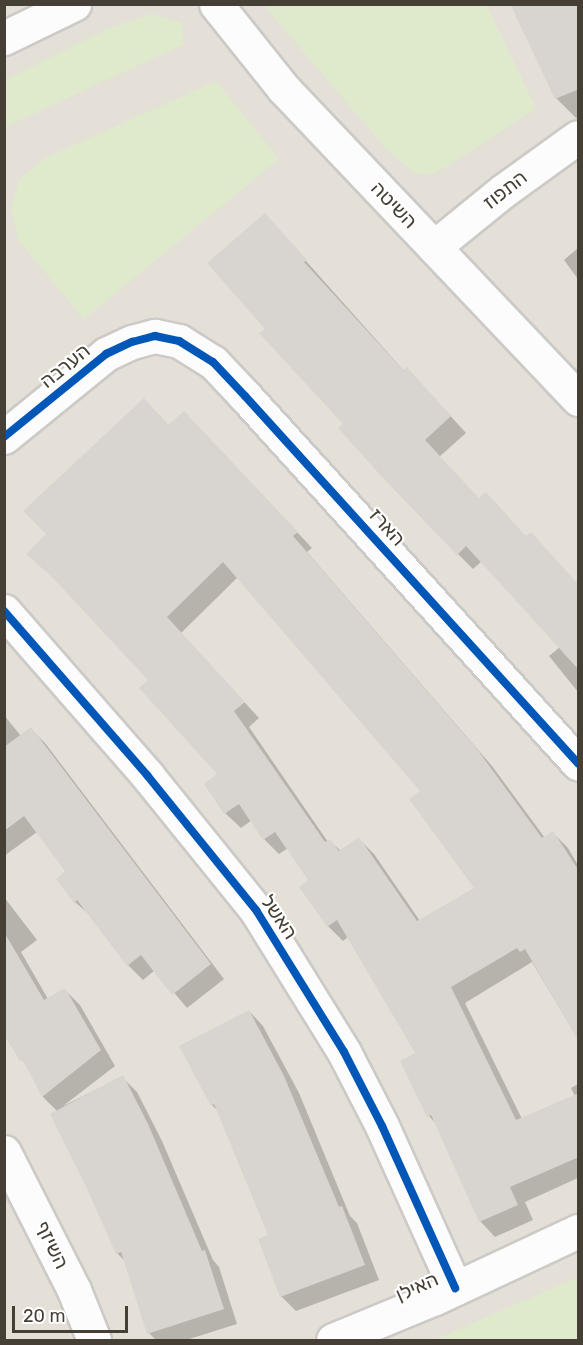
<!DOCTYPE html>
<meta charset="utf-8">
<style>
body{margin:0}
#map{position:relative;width:583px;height:1345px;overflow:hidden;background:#f0eeea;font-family:Rubik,"Noto Sans Hebrew",sans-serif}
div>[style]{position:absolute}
.residential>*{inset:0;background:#e4e0d8;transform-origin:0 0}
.green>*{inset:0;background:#deeacb}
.shadow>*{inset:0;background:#0003}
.building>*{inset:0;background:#d8d5d1}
.roads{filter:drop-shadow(2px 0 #cccac6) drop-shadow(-2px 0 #cccac6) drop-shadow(0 2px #cccac6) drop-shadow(0 -2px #cccac6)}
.minor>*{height:33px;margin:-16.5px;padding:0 16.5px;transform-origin:16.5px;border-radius:16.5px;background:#fdfcfc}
.cycleway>*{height:8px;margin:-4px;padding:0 4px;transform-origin:4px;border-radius:4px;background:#0057b8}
span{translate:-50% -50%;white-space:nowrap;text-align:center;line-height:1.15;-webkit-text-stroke:4.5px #fff;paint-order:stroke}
.street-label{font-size:20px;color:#463f36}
.frame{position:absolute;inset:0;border:6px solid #463f36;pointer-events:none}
.scale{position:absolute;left:12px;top:1306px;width:116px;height:27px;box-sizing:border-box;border:3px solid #463f36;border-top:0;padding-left:8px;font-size:18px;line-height:21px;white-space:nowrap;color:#463f36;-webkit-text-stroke:4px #fff;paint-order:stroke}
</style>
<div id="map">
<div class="residential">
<div style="left:5px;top:5px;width:573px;height:1335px"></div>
</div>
<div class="green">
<div style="clip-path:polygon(267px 5px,486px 5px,536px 108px,451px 164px,432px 174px,415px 173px,387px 150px,268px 10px)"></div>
<div style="clip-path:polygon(152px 14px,182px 23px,184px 44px,5px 127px,5px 80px,107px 29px)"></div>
<div style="clip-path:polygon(216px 81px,279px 159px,84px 319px,19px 241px,11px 209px,19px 180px,45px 158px)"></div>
<div style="clip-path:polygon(578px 1277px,578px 1340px,434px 1340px)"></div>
</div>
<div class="shadow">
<div style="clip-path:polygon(578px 4px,578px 117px,576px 118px,557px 99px,516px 12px)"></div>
<div style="clip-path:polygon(265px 215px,404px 371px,422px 385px,466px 433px,439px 457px,480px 500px,527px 537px,578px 585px,578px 692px,549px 656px,560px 647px,482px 561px,473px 569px,458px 554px,345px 424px,267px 329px)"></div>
<div style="clip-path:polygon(578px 248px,578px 279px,564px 260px)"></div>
<div style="clip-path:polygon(evenodd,159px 415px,169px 426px,199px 428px,312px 548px,307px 552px,492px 766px,545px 838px,553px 833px,568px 848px,578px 865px,578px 1039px,532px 962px,465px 1003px,522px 1119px,575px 1096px,571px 1088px,578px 1084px,578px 1178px,525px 1202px,533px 1220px,495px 1237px,480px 1221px,437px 1125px,429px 1116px,402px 1062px,417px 1054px,348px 937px,343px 941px,328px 926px,310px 880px,288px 848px,279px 854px,264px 839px,252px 820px,241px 828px,225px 813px,220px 775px,150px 680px,159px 415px,238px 577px,422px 791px,476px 888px,420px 921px,374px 854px,359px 839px,341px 851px,330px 841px,328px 842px,249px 727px,259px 718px,181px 633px,238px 577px)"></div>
<div style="clip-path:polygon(4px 715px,21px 736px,31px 729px,45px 743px,224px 979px,187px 1008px,155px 970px,143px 980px,128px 965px,91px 916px,75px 902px,67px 871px,37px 832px,4px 856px)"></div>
<div style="clip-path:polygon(4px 897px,37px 940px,21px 952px,48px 999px,65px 990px,80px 1005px,115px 1066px,63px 1106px,122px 1077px,137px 1092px,162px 1141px,213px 1260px,219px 1267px,237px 1324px,186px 1340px,156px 1340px,149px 1333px,126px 1262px,117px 1253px,57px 1111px,43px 1097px,28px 1068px,4px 1032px)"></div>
<div style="clip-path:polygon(249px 1011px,263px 1026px,299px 1093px,350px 1216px,357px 1223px,379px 1280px,296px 1311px,281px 1296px,270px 1235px,218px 1111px,212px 1105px)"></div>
</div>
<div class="building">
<div style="clip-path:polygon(510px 4px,579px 4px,579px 89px,555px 99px)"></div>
<div style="clip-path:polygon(265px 213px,307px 260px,304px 262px,403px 370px,407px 367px,451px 416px,425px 440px,479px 498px,486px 492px,526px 536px,531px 532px,579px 585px,579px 670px,466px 546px,457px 555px,383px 478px,338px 428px,343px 424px,259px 333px,265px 329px,207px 263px)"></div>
<div style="clip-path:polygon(evenodd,144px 398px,168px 425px,184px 411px,298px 532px,293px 536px,477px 749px,542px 838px,553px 831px,579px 871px,579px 1042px,525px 949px,520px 952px,517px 948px,451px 987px,516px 1120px,579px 1093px,579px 1157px,510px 1187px,518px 1205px,479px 1222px,431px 1115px,427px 1117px,400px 1061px,415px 1053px,337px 920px,327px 927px,299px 887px,308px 880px,275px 832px,263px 840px,239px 804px,224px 814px,204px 784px,217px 774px,139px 688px,148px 680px,52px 577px,26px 554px,46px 534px,23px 511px,144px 398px,223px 562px,420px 791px,409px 799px,474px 888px,417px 921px,359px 837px,339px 851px,330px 839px,325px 842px,234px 711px,245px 702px,167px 617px,223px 562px)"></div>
<div style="clip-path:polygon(31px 727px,211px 964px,172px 995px,141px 955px,127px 966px,77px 900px,74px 903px,56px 879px,65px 871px,24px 816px,4px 831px,4px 747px)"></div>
<div style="clip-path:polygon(4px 932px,44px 1000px,65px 988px,101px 1050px,42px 1097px,23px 1060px,20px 1061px,4px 1035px)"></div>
<div style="clip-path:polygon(249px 1010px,284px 1076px,339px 1207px,342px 1206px,365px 1265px,280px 1297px,258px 1239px,268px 1235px,214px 1104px,211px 1106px,179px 1046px)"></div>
<div style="clip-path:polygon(123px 1075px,148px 1124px,202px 1251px,205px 1250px,224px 1309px,147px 1334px,121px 1252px,116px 1254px,84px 1182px,50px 1114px)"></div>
</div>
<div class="roads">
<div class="minor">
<div style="left:216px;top:4px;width:107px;rotate:51.4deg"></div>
<div style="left:283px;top:88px;width:429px;rotate:46.5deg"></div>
<div style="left:4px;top:38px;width:78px;rotate:-25.9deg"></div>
<div style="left:434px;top:247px;width:89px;rotate:-39.1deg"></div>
<div style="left:503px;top:191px;width:92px;rotate:-35.8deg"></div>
<div style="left:4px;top:437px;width:132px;rotate:-39.1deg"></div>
<div style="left:106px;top:354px;width:29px;rotate:-25deg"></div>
<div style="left:132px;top:342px;width:24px;rotate:-15deg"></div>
<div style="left:155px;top:336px;width:25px;rotate:12deg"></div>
<div style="left:179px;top:341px;width:40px;rotate:32deg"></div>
<div style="left:213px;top:362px;width:47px;rotate:46.7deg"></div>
<div style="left:245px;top:396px;width:496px;rotate:47.8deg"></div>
<div style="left:4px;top:611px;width:218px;rotate:48.9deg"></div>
<div style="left:147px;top:775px;width:174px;rotate:51.1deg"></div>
<div style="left:256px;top:910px;width:167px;rotate:58.2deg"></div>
<div style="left:344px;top:1052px;width:83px;rotate:62.8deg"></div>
<div style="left:382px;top:1126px;width:178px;rotate:65.7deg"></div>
<div style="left:4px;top:1152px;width:155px;rotate:63.1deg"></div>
<div style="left:74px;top:1290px;width:54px;rotate:68.2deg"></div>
<div style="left:333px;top:1340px;width:110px;rotate:-22.4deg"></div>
<div style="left:435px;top:1298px;width:158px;rotate:-25.1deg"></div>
</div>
</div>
<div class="cycleway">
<div style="left:4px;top:437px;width:132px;rotate:-39.1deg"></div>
<div style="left:106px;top:354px;width:29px;rotate:-25deg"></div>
<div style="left:132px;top:342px;width:24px;rotate:-15deg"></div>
<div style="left:155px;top:336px;width:25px;rotate:12deg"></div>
<div style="left:179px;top:341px;width:40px;rotate:32deg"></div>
<div style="left:213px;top:362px;width:47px;rotate:46.7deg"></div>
<div style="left:245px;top:396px;width:496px;rotate:47.8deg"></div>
<div style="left:4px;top:611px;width:218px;rotate:48.9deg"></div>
<div style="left:147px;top:775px;width:174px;rotate:51.1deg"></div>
<div style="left:256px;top:910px;width:167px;rotate:58.2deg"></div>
<div style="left:344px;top:1052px;width:83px;rotate:62.8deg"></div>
<div style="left:382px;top:1126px;width:178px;rotate:65.7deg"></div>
</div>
<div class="street-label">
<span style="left:505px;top:190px;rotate:-38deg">התפוז</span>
<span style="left:394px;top:205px;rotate:46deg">השיטה</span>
<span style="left:65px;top:366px;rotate:-39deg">הערבה</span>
<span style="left:387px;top:527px;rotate:48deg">הארז</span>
<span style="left:279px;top:917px;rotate:56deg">האשל</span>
<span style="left:52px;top:1245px;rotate:64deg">השיזף</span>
<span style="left:417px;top:1287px;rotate:-24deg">האילן</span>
</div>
<div class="frame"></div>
<div class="scale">20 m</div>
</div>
